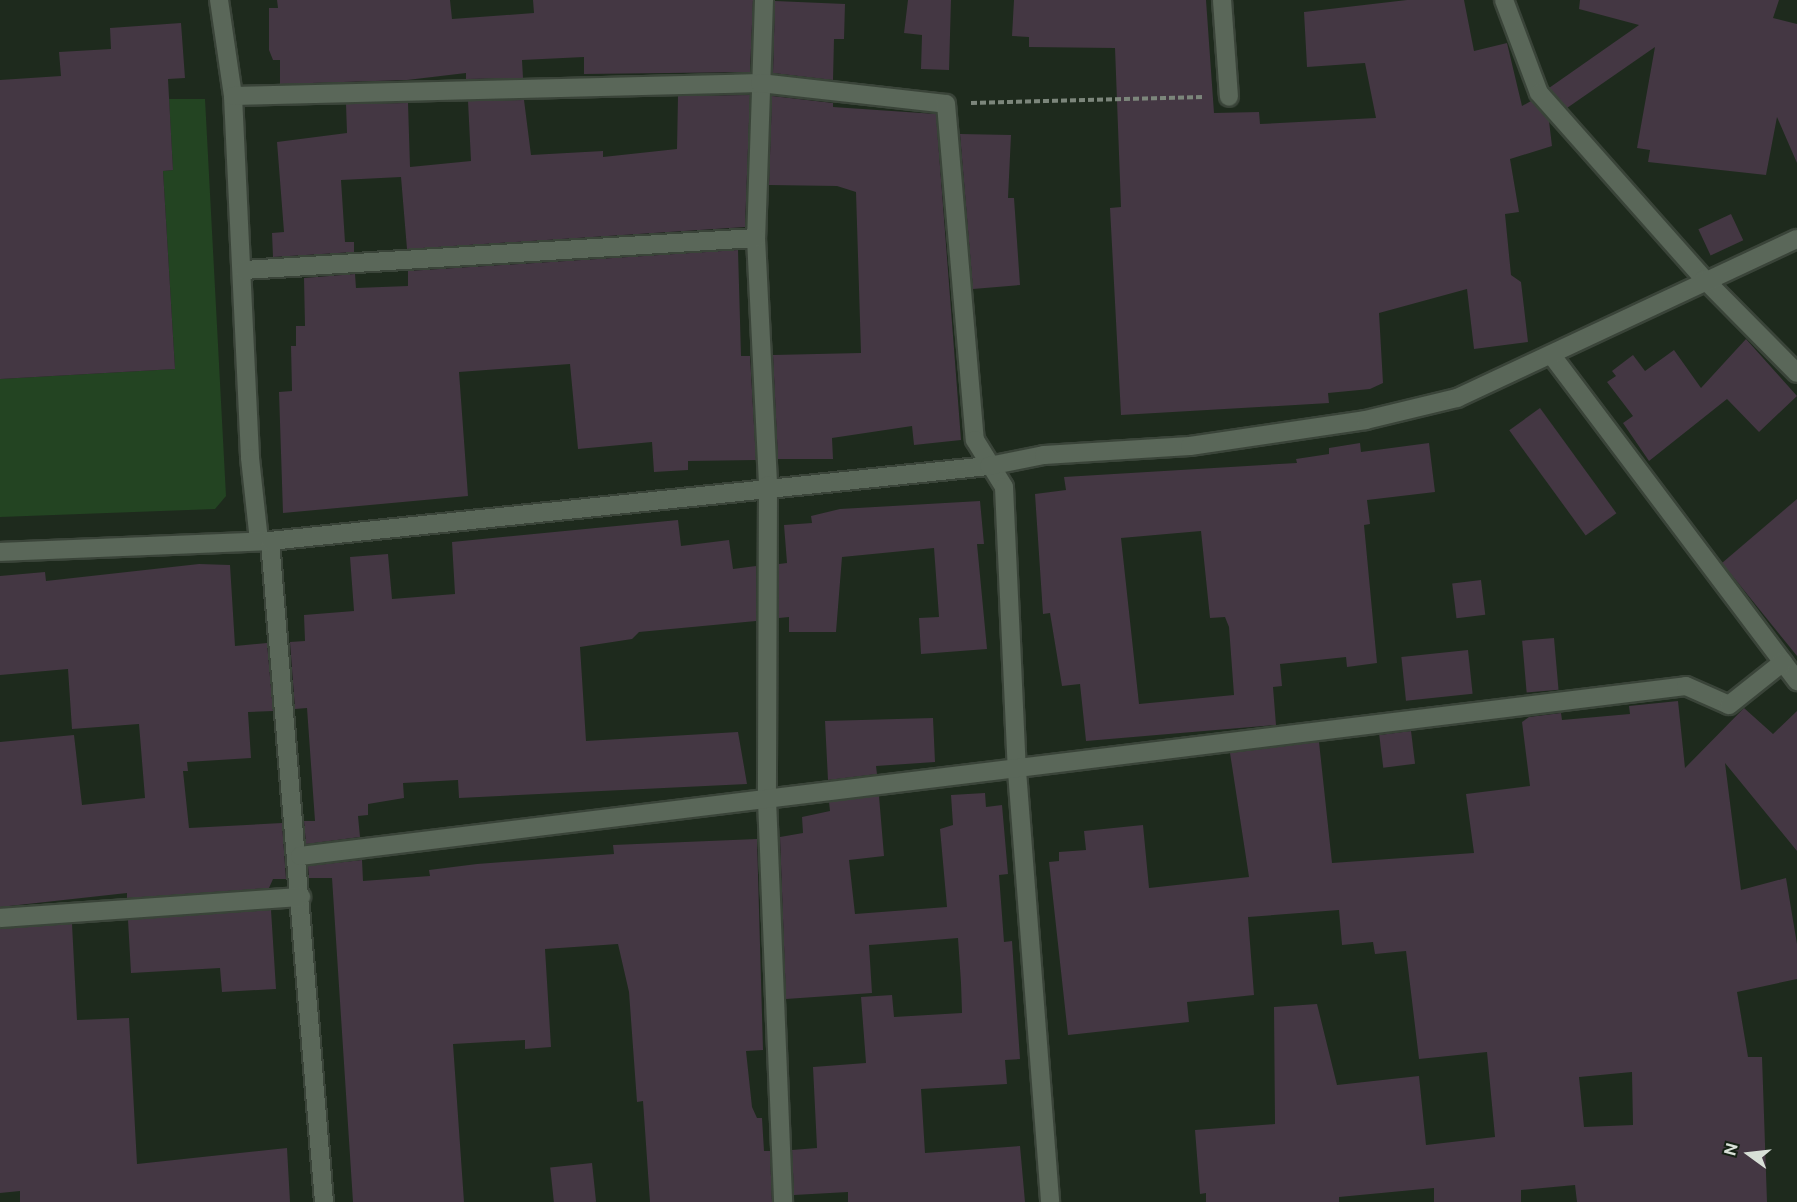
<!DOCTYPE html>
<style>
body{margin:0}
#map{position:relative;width:1797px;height:1202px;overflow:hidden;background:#1e2a1d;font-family:"Public Sans",sans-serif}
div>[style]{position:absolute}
.green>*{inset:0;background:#234422}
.building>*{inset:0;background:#443743;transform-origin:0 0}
.path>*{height:4px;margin-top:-2px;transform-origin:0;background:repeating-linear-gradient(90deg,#7c867b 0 6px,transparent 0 9px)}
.roads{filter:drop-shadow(2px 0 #3a4439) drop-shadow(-2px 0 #3a4439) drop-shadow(0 2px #3a4439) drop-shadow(0 -2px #3a4439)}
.minor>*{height:18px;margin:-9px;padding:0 9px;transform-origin:9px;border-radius:9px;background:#5a6759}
span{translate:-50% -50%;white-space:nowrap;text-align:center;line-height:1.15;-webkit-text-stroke:4.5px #152114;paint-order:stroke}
.north{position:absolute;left:1719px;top:1124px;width:60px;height:60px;-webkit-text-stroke:4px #152114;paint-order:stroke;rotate:285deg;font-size:16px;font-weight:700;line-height:24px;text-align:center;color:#d8e0d7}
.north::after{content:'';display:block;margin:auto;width:21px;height:27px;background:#d8e0d7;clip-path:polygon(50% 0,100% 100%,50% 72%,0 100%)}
</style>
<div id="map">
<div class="green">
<div style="clip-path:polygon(169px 99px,205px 99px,226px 496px,215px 509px,0 517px,0 379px,175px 369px,163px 171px,173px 170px)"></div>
</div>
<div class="building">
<div style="clip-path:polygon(277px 0,450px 0,452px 19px,534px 13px,533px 0,753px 0,750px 72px,584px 74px,584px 57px,522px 60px,523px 78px,466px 79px,466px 73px,407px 80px,280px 84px,280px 60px,273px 60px,269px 50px,269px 8px,278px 8px)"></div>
<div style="clip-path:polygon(908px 0,951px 0,949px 70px,921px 69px,922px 35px,904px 33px)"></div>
<div style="clip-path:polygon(1014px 0,1206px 0,1214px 113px,1259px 112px,1260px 124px,1376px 118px,1365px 63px,1307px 67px,1304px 12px,1407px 0,1464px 0,1474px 51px,1507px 43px,1522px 106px,1531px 101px,1549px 121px,1552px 146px,1510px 159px,1519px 212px,1505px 214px,1511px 275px,1521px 282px,1528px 342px,1474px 349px,1467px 289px,1379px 313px,1383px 383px,1370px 389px,1328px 393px,1329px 403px,1121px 415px,1110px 208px,1121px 207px,1115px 48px,1029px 47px,1029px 37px,1012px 36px)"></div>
<div style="clip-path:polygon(1580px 0,1779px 0,1773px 18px,1797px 24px,1797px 163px,1777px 117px,1766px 175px,1648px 162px,1650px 150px,1637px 148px,1655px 47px,1567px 108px,1549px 88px,1639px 25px,1579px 9px)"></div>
<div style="clip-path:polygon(775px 1px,845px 4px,844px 39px,834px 39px,833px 80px,773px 73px)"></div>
<div style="clip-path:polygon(181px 23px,185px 78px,168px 79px,173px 170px,163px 171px,175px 369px,0 379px,0 80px,61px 76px,59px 52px,111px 49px,110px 28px)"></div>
<div style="clip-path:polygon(750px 95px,745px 227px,407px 249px,401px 177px,341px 180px,345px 242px,354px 242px,354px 252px,273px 257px,272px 233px,284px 232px,277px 142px,347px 133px,346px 104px,408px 103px,410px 167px,471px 161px,468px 101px,524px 100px,531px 155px,603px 151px,603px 157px,677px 149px,678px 96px)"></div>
<div style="clip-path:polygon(772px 96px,833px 103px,833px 107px,936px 114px,961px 440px,914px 445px,912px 426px,832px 438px,833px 459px,778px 459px,773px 355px,861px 353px,856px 192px,837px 186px,769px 185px)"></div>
<div style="clip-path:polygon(960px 134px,1011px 135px,1008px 198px,1014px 198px,1020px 285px,973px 289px)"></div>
<div style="left:1731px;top:214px;width:29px;height:36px;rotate:65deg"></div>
<div style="clip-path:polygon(738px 250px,741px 356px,750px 356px,756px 460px,688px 461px,688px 470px,654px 472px,652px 442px,578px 449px,570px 364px,459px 372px,468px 496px,283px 513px,279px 392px,292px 391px,291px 346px,296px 346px,296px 326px,305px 326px,304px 278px,355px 274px,356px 288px,408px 286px,408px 271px)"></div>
<div style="clip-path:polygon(1746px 339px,1797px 396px,1759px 432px,1727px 399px,1649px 461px,1623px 423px,1633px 416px,1607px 382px,1616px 376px,1612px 371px,1633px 355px,1645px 371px,1674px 350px,1701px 388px)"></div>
<div style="left:1540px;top:408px;width:130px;height:38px;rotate:54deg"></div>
<div style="clip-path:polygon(evenodd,1360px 443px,1361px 452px,1429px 443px,1435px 492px,1367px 500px,1370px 524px,1364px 525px,1377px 663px,1347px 667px,1346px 657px,1280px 664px,1282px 686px,1273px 687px,1276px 725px,1086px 741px,1080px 684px,1062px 686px,1050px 613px,1043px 614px,1035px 494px,1066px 490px,1064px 477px,1297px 463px,1296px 459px,1329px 454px,1329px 448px,1360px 443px,1201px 531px,1210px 618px,1225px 617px,1229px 627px,1234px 695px,1139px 704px,1121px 538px,1201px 531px)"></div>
<div style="clip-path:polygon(1797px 499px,1797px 656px,1722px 563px)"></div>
<div style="clip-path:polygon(980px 501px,984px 544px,977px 544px,987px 649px,921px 654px,919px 618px,939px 617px,934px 548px,842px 557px,836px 632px,789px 632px,789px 617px,779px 618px,779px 564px,787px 563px,784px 525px,812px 523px,811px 516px,840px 509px)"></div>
<div style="clip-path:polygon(678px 520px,681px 546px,729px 540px,733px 569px,756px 566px,756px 621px,639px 632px,632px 639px,580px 647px,586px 741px,738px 732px,747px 784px,459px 798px,458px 780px,403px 783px,404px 798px,368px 804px,368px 815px,358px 816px,360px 837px,306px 844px,304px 821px,315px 821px,307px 708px,295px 709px,290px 642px,305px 641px,304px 615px,354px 611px,350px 557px,388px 554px,392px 599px,455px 594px,452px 542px)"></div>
<div style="clip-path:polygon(199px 564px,230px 565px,235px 646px,267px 643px,273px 711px,248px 712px,251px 758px,187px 762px,188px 771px,183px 771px,189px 828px,282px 823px,286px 879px,273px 879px,269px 888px,127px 898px,127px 893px,0 907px,0 742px,74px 735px,82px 805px,145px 798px,139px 724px,72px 729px,68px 669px,0 675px,0 576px,45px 572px,46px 581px)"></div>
<div style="left:1481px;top:580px;width:35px;height:29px;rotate:83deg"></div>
<div style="left:1554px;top:638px;width:52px;height:32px;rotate:85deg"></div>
<div style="left:1468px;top:650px;width:44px;height:67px;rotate:84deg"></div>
<div style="clip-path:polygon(evenodd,1678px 701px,1685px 768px,1744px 708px,1773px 734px,1797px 711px,1797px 851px,1725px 763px,1741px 890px,1786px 878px,1797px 944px,1797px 979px,1737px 992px,1748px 1057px,1762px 1057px,1767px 1202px,1577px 1202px,1575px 1185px,1521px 1190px,1521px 1202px,1434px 1202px,1434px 1188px,1339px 1197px,1339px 1202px,1206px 1202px,1206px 1193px,1200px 1194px,1195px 1130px,1275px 1124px,1274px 1007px,1317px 1004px,1337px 1085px,1419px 1076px,1426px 1145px,1495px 1137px,1487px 1052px,1419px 1059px,1406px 951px,1375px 954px,1373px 942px,1342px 945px,1339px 910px,1248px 917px,1254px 995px,1187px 1002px,1189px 1022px,1068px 1035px,1049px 862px,1059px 861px,1059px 852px,1086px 850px,1084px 831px,1143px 825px,1149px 888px,1249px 877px,1230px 753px,1319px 742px,1332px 863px,1474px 853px,1466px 794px,1530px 786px,1522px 722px,1529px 717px,1561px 713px,1562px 720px,1630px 714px,1629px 706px,1678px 701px,1632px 1072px,1633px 1125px,1584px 1127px,1579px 1077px,1632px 1072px)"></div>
<div style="clip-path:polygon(933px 718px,935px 762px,876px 766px,877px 774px,828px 780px,825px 721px)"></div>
<div style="left:1411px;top:731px;width:33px;height:32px;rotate:83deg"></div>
<div style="clip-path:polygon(985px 793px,986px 807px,1002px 805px,1008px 874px,999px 875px,1004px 942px,1012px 941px,1020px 1059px,1005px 1060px,1007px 1084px,921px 1089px,925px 1153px,1020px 1146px,1025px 1202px,848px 1202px,848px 1192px,794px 1195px,792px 1150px,817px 1148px,813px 1067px,866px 1063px,861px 997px,892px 995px,894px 1017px,962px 1013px,961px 983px,958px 938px,909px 942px,869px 945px,872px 993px,786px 999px,780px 837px,803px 833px,802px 817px,830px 811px,829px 802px,879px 796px,884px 856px,849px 860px,855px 914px,947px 907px,940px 829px,953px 825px,951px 795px)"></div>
<div style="clip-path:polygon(757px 839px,763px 1050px,746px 1051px,752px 1107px,757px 1118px,762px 1118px,764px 1151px,770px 1151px,772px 1202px,650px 1202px,643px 1101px,637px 1102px,629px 992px,618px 944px,545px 949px,551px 1047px,525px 1049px,525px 1040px,453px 1044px,464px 1202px,353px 1202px,332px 878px,309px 878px,308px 866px,362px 860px,363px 881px,430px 876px,429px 870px,477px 864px,614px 854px,613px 845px)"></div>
<div style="clip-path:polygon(271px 910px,276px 989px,222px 992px,220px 968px,131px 973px,128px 920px)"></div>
<div style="clip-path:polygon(72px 924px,77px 1020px,129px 1018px,137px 1164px,287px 1148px,290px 1202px,20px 1202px,20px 1191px,0 1193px,0 929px)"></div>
<div style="left:592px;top:1163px;width:39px;height:42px;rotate:84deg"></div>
</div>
<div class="path">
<div style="left:971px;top:103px;width:233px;rotate:-1.5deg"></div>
</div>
<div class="roads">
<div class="minor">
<div style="left:219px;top:0;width:97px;rotate:81.7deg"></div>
<div style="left:233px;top:96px;width:362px;rotate:87.3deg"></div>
<div style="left:250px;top:458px;width:83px;rotate:83.8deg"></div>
<div style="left:764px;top:0;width:238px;rotate:91.9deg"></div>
<div style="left:756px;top:238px;width:247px;rotate:87.2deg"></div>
<div style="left:768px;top:485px;width:315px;rotate:90.2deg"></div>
<div style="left:767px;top:800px;width:402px;rotate:87.7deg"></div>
<div style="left:1222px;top:0;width:97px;rotate:85.9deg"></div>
<div style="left:1504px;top:0;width:99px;rotate:69.4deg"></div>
<div style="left:1539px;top:93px;width:249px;rotate:48.4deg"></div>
<div style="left:1704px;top:279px;width:132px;rotate:45.3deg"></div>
<div style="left:233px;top:96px;width:527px;rotate:-1.41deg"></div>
<div style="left:760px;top:83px;width:187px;rotate:6.4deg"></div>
<div style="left:946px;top:104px;width:337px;rotate:85.1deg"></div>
<div style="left:975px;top:440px;width:55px;rotate:58.3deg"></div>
<div style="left:1004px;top:487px;width:284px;rotate:87.4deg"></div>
<div style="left:1017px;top:771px;width:432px;rotate:85.6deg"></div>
<div style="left:244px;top:270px;width:513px;rotate:-3.58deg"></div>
<div style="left:1553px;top:357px;width:406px;rotate:53deg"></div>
<div style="left:270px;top:541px;width:663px;rotate:85.33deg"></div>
<div style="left:0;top:552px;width:270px;rotate:-2.3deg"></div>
<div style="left:270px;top:541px;width:723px;rotate:-5.96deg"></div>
<div style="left:989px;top:466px;width:56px;rotate:-11.3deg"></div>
<div style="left:1044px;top:455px;width:146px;rotate:-3.5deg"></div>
<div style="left:1190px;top:446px;width:178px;rotate:-8.4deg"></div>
<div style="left:1366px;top:420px;width:94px;rotate:-13.6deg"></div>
<div style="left:1457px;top:398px;width:375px;rotate:-25.1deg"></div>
<div style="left:300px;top:856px;width:1396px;rotate:-6.99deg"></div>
<div style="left:1686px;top:686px;width:47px;rotate:23.8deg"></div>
<div style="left:1729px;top:705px;width:69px;rotate:-38.5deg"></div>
<div style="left:0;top:918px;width:302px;rotate:-4deg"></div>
</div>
</div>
<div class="north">N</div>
</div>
